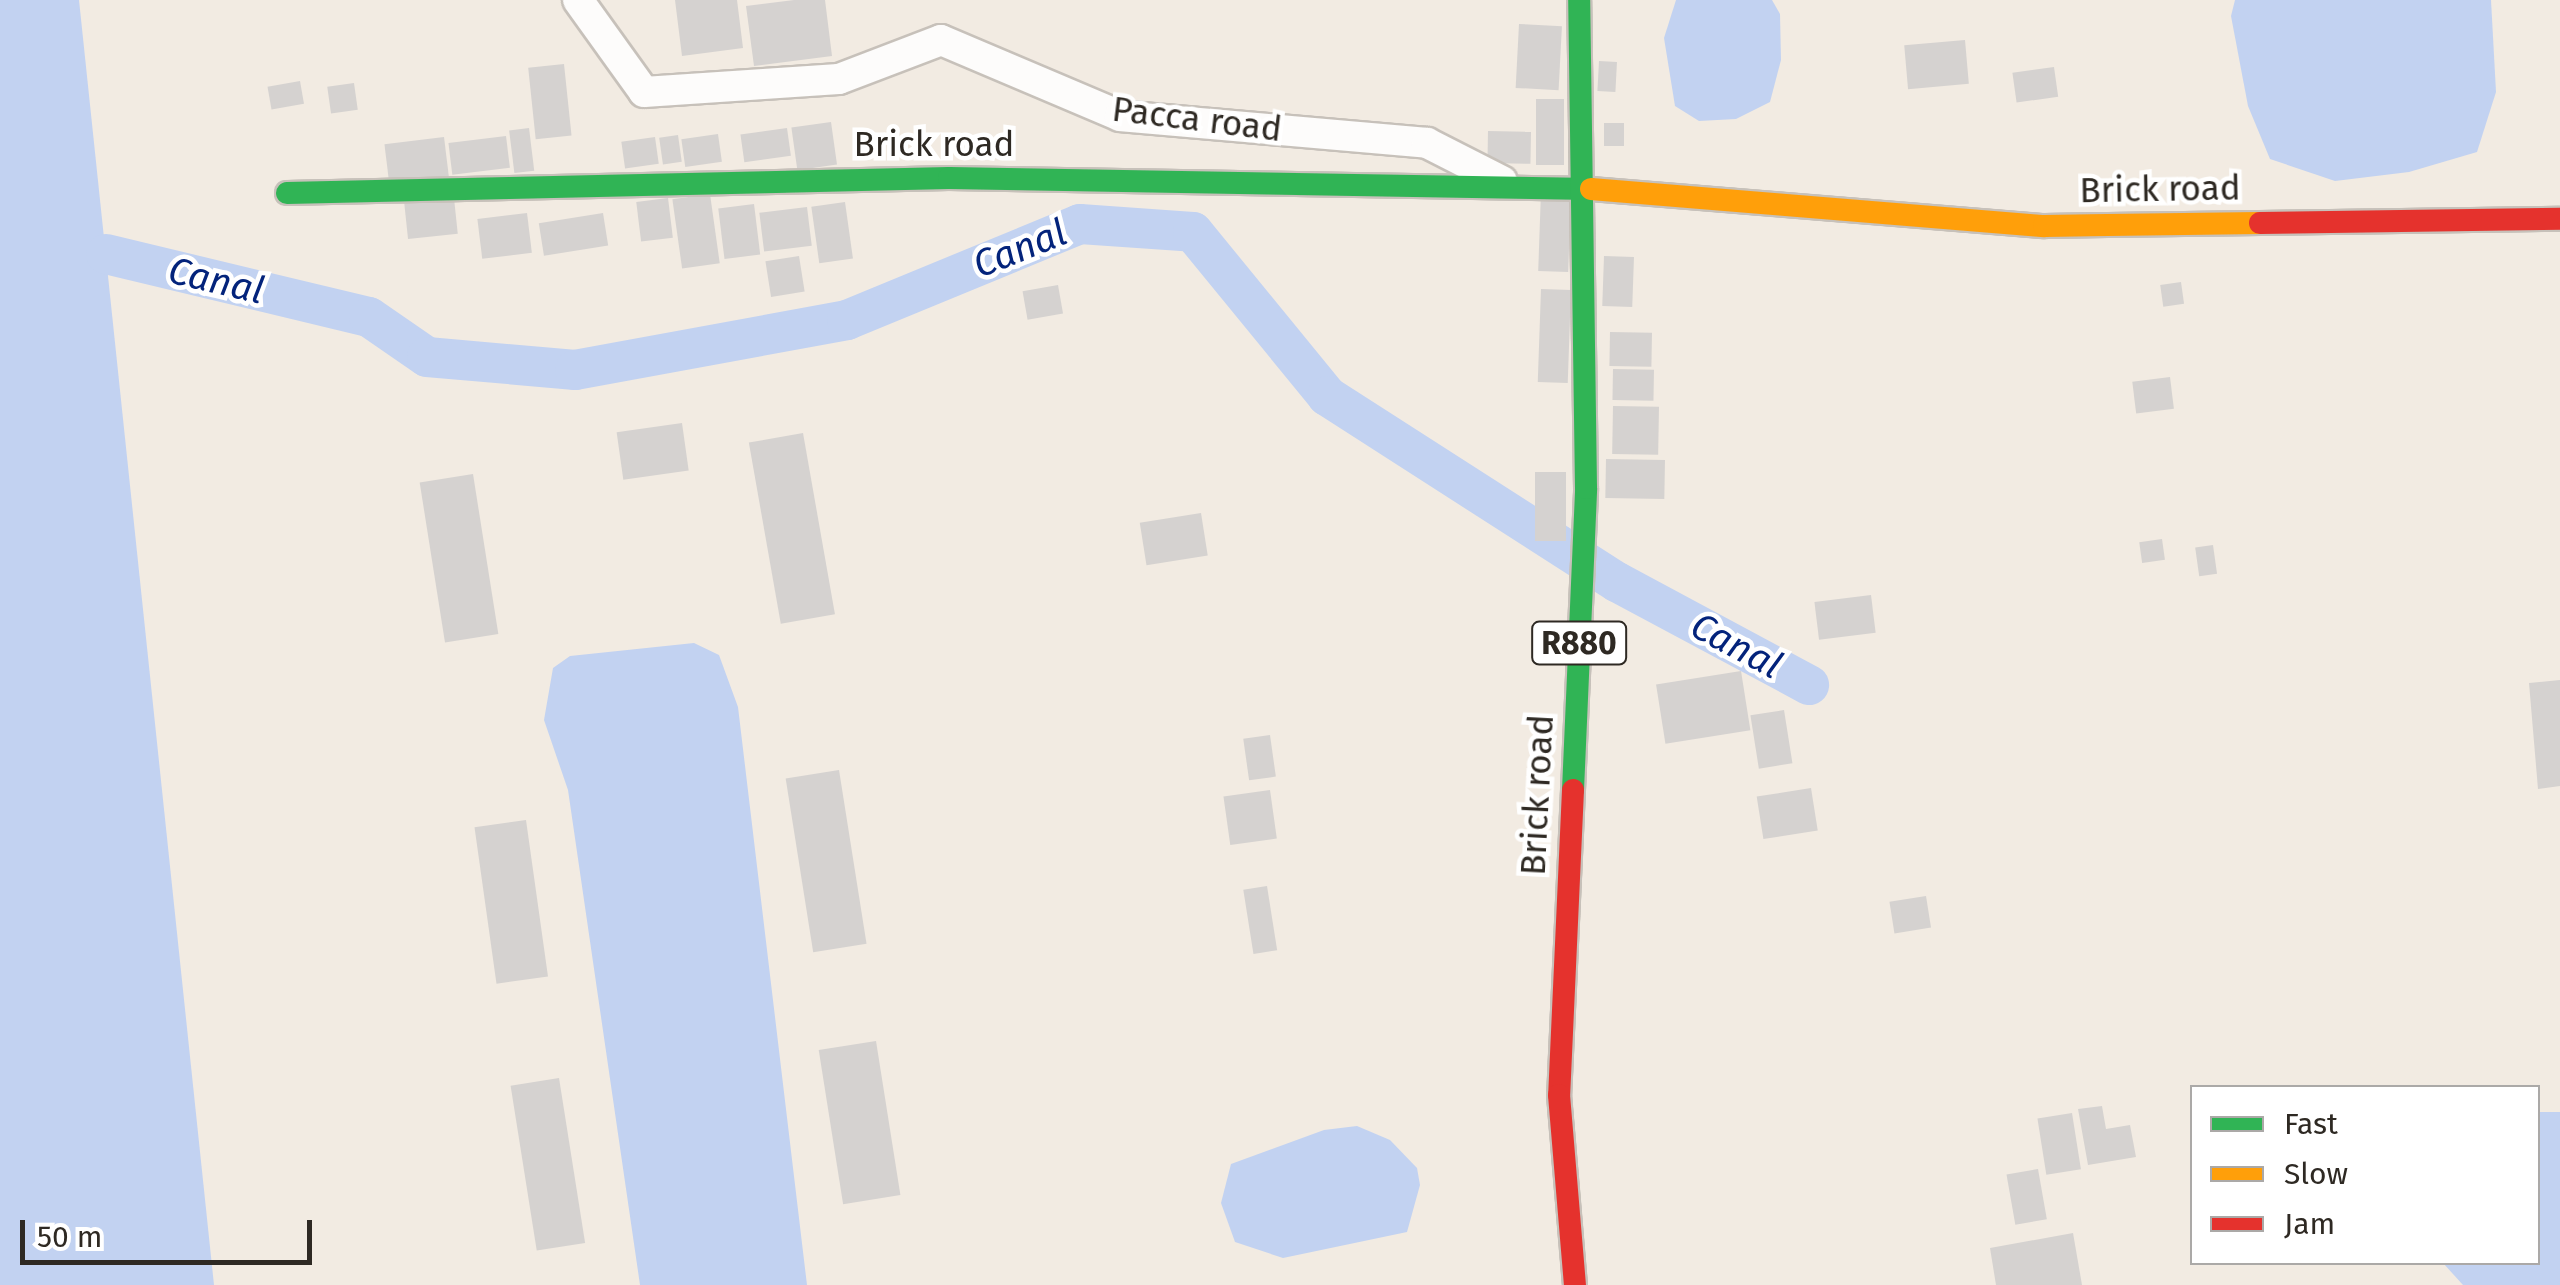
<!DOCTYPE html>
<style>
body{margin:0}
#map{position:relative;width:2560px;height:1285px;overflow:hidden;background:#f2ebe2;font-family:"Fira Sans",sans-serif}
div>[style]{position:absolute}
.water>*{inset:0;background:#c2d2f1}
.canal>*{height:40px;margin:-20px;padding:0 20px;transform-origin:20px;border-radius:20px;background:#c2d2f1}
.building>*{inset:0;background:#d5d2d0;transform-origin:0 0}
.roads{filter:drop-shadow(2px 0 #c7c1ba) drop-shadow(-2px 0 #c7c1ba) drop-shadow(0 2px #c7c1ba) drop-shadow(0 -2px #c7c1ba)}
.street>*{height:30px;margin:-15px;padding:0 15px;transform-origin:15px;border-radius:15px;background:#fdfcfb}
.fast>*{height:22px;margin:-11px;padding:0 11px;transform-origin:11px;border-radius:11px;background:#30b455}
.slow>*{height:22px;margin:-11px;padding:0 11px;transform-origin:11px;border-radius:11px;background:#ff9f0a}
.jam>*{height:22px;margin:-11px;padding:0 11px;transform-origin:11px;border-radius:11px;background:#e5322d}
span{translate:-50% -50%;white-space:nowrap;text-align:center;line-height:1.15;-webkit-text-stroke:9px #fff;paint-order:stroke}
.shield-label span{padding:2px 8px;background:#fff;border:2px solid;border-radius:8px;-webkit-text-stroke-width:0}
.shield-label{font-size:32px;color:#2e2923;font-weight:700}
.street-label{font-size:35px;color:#2e2923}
.water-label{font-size:38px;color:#03237b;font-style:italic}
.legend{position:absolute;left:2190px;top:1085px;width:350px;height:180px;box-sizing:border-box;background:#fff;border:2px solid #aba9a7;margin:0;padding:12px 18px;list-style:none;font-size:30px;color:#2e2923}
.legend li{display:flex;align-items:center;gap:20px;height:50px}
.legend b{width:50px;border:2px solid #aba9a7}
.scale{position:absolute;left:20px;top:1220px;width:292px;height:45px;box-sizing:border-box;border:5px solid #2e2923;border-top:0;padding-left:12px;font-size:30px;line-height:35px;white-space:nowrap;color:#2e2923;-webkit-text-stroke:8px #fff;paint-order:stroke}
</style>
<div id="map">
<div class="water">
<div style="clip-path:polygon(0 0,79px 0,214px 1285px,0 1285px)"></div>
<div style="clip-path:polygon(1676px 0,1772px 0,1780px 14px,1781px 60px,1770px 102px,1736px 119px,1699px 121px,1675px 106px,1664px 38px)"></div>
<div style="clip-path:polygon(2235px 0,2491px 0,2496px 92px,2477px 152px,2409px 172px,2335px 181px,2270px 159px,2248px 106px,2231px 16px)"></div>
<div style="clip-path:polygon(694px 643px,719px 655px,738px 707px,807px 1285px,640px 1285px,568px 790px,544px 720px,553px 668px,570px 656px)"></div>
<div style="clip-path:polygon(2538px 1112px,2560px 1112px,2560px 1285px,2463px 1285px,2443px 1263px,2538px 1262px)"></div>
<div style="clip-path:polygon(1357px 1126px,1390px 1140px,1417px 1168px,1420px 1185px,1407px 1232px,1283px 1258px,1235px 1242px,1221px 1203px,1231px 1164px,1324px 1130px)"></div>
</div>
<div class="canal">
<div style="left:106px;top:254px;width:270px;rotate:13.5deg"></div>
<div style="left:369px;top:317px;width:70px;rotate:34.6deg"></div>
<div style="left:427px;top:357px;width:149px;rotate:5deg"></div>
<div style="left:575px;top:370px;width:277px;rotate:-10.4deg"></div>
<div style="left:847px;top:320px;width:252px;rotate:-22.4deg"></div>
<div style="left:1080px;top:224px;width:113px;rotate:4deg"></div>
<div style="left:1193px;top:232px;width:212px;rotate:50.7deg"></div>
<div style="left:1327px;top:396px;width:345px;rotate:32.7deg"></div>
<div style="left:1617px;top:582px;width:218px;rotate:28.2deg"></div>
</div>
<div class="building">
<div style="clip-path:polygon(675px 0,737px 0,743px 48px,682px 56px)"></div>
<div style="clip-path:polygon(794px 0,825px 0,832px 56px,754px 66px,746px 6px)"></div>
<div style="left:1519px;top:24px;width:43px;height:64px;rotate:3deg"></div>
<div style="left:1965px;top:40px;width:44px;height:61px;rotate:85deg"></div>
<div style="left:1599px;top:61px;width:18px;height:30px;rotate:3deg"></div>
<div style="left:564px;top:64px;width:72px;height:36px;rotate:84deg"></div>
<div style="left:2054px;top:67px;width:30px;height:42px;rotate:82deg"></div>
<div style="left:300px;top:81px;width:23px;height:33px;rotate:80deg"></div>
<div style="left:354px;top:83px;width:27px;height:27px;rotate:82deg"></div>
<div style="left:1536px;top:99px;width:28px;height:66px"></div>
<div style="left:831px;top:122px;width:43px;height:40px;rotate:82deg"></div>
<div style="left:1604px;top:123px;width:20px;height:23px"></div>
<div style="left:529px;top:128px;width:43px;height:20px;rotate:83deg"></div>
<div style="left:787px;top:128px;width:28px;height:47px;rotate:82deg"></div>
<div style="left:1488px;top:131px;width:43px;height:32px;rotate:1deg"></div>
<div style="left:718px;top:134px;width:28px;height:37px;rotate:82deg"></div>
<div style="left:678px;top:135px;width:27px;height:19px;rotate:82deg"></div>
<div style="left:506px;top:136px;width:32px;height:58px;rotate:83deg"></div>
<div style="left:444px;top:137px;width:41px;height:60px;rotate:83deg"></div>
<div style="left:655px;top:137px;width:27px;height:34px;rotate:82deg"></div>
<div style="left:1541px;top:191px;width:30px;height:80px;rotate:2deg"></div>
<div style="left:710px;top:194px;width:70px;height:38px;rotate:82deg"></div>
<div style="left:454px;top:198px;width:36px;height:50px;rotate:84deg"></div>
<div style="left:668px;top:198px;width:40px;height:32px;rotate:83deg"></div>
<div style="left:845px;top:202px;width:57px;height:34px;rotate:82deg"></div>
<div style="left:754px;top:204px;width:51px;height:36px;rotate:83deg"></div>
<div style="left:807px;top:207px;width:39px;height:48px;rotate:83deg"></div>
<div style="left:527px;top:213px;width:40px;height:50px;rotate:83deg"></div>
<div style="left:603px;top:213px;width:33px;height:65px;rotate:81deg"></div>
<div style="left:799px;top:256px;width:36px;height:34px;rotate:81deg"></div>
<div style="left:1604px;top:256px;width:30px;height:50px;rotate:2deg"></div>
<div style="left:2181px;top:282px;width:22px;height:21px;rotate:82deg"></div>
<div style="left:1058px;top:285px;width:29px;height:36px;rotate:80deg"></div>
<div style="left:1541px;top:289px;width:30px;height:93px;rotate:2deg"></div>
<div style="left:1610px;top:332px;width:42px;height:34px;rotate:1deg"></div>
<div style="left:1613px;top:369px;width:41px;height:31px;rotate:1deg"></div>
<div style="left:2170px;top:377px;width:32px;height:38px;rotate:83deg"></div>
<div style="left:1613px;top:406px;width:46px;height:48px;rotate:1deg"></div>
<div style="left:682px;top:423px;width:48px;height:66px;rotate:82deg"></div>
<div style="left:803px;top:433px;width:184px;height:55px;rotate:80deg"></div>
<div style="left:1606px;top:459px;width:59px;height:39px;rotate:1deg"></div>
<div style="left:1535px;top:472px;width:31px;height:69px"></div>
<div style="left:473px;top:474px;width:162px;height:54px;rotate:81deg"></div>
<div style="left:1201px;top:513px;width:43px;height:62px;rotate:81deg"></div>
<div style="left:2162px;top:539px;width:21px;height:23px;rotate:82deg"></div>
<div style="left:2213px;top:545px;width:29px;height:18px;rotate:82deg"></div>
<div style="left:1871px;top:595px;width:38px;height:57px;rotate:83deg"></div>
<div style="left:1741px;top:671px;width:60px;height:86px;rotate:81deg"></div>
<div style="clip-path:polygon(2560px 680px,2560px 786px,2538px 789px,2529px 683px)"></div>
<div style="left:1784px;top:710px;width:54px;height:34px;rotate:81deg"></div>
<div style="left:1270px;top:735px;width:42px;height:27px;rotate:82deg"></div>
<div style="left:839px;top:770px;width:176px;height:54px;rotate:81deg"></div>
<div style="left:1811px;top:788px;width:43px;height:55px;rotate:81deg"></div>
<div style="left:1270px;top:790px;width:49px;height:47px;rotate:82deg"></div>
<div style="left:526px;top:820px;width:158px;height:52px;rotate:82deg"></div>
<div style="left:1267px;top:886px;width:65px;height:24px;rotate:81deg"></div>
<div style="left:1926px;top:896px;width:32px;height:37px;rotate:81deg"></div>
<div style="left:876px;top:1041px;width:156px;height:58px;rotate:81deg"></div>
<div style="left:559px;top:1078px;width:167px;height:49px;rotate:81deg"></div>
<div style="clip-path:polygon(2102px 1106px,2106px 1129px,2130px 1125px,2136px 1157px,2088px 1165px,2078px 1109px)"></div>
<div style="left:2072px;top:1113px;width:57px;height:35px;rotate:81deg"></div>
<div style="left:2038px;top:1169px;width:51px;height:32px;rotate:80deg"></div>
<div style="clip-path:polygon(2073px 1233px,2082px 1285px,1996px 1285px,1990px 1248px)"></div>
</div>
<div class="roads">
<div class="street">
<div style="left:578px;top:0;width:113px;rotate:54.3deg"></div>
<div style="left:644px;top:92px;width:195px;rotate:-3.8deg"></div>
<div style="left:839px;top:79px;width:109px;rotate:-20.9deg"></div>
<div style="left:941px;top:40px;width:194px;rotate:23deg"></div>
<div style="left:1120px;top:116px;width:308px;rotate:5deg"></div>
<div style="left:1427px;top:143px;width:84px;rotate:26.9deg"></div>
</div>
<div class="fast">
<div style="left:287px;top:193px;width:662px;rotate:-1.3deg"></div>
<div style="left:949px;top:178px;width:642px;rotate:0.98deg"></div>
<div style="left:1573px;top:790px;width:302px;rotate:-87.5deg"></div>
<div style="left:1586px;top:488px;width:488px;rotate:-90.8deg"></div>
</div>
<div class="slow">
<div style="left:1591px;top:189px;width:455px;rotate:4.7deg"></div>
<div style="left:2044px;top:226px;width:216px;rotate:-0.8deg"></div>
</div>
<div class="jam">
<div style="left:2260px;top:223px;width:300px;rotate:-0.8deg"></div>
<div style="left:1573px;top:790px;width:305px;rotate:92.6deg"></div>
<div style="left:1559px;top:1095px;width:191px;rotate:85.2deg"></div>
</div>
</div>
<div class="shield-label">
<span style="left:1579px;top:643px">R880</span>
</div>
<div class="street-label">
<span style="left:1197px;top:119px;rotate:7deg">Pacca road</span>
<span style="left:934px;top:144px">Brick road</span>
<span style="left:2160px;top:189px;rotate:-1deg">Brick road</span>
<span style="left:1537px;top:795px;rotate:-87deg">Brick road</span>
</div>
<div class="water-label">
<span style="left:1020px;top:249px;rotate:-22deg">Canal</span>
<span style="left:216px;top:281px;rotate:13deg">Canal</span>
<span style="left:1736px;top:646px;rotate:28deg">Canal</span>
</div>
<ul class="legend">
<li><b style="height:12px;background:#30b455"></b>Fast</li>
<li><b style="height:12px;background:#ff9f0a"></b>Slow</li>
<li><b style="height:12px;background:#e5322d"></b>Jam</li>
</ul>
<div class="scale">50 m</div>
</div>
